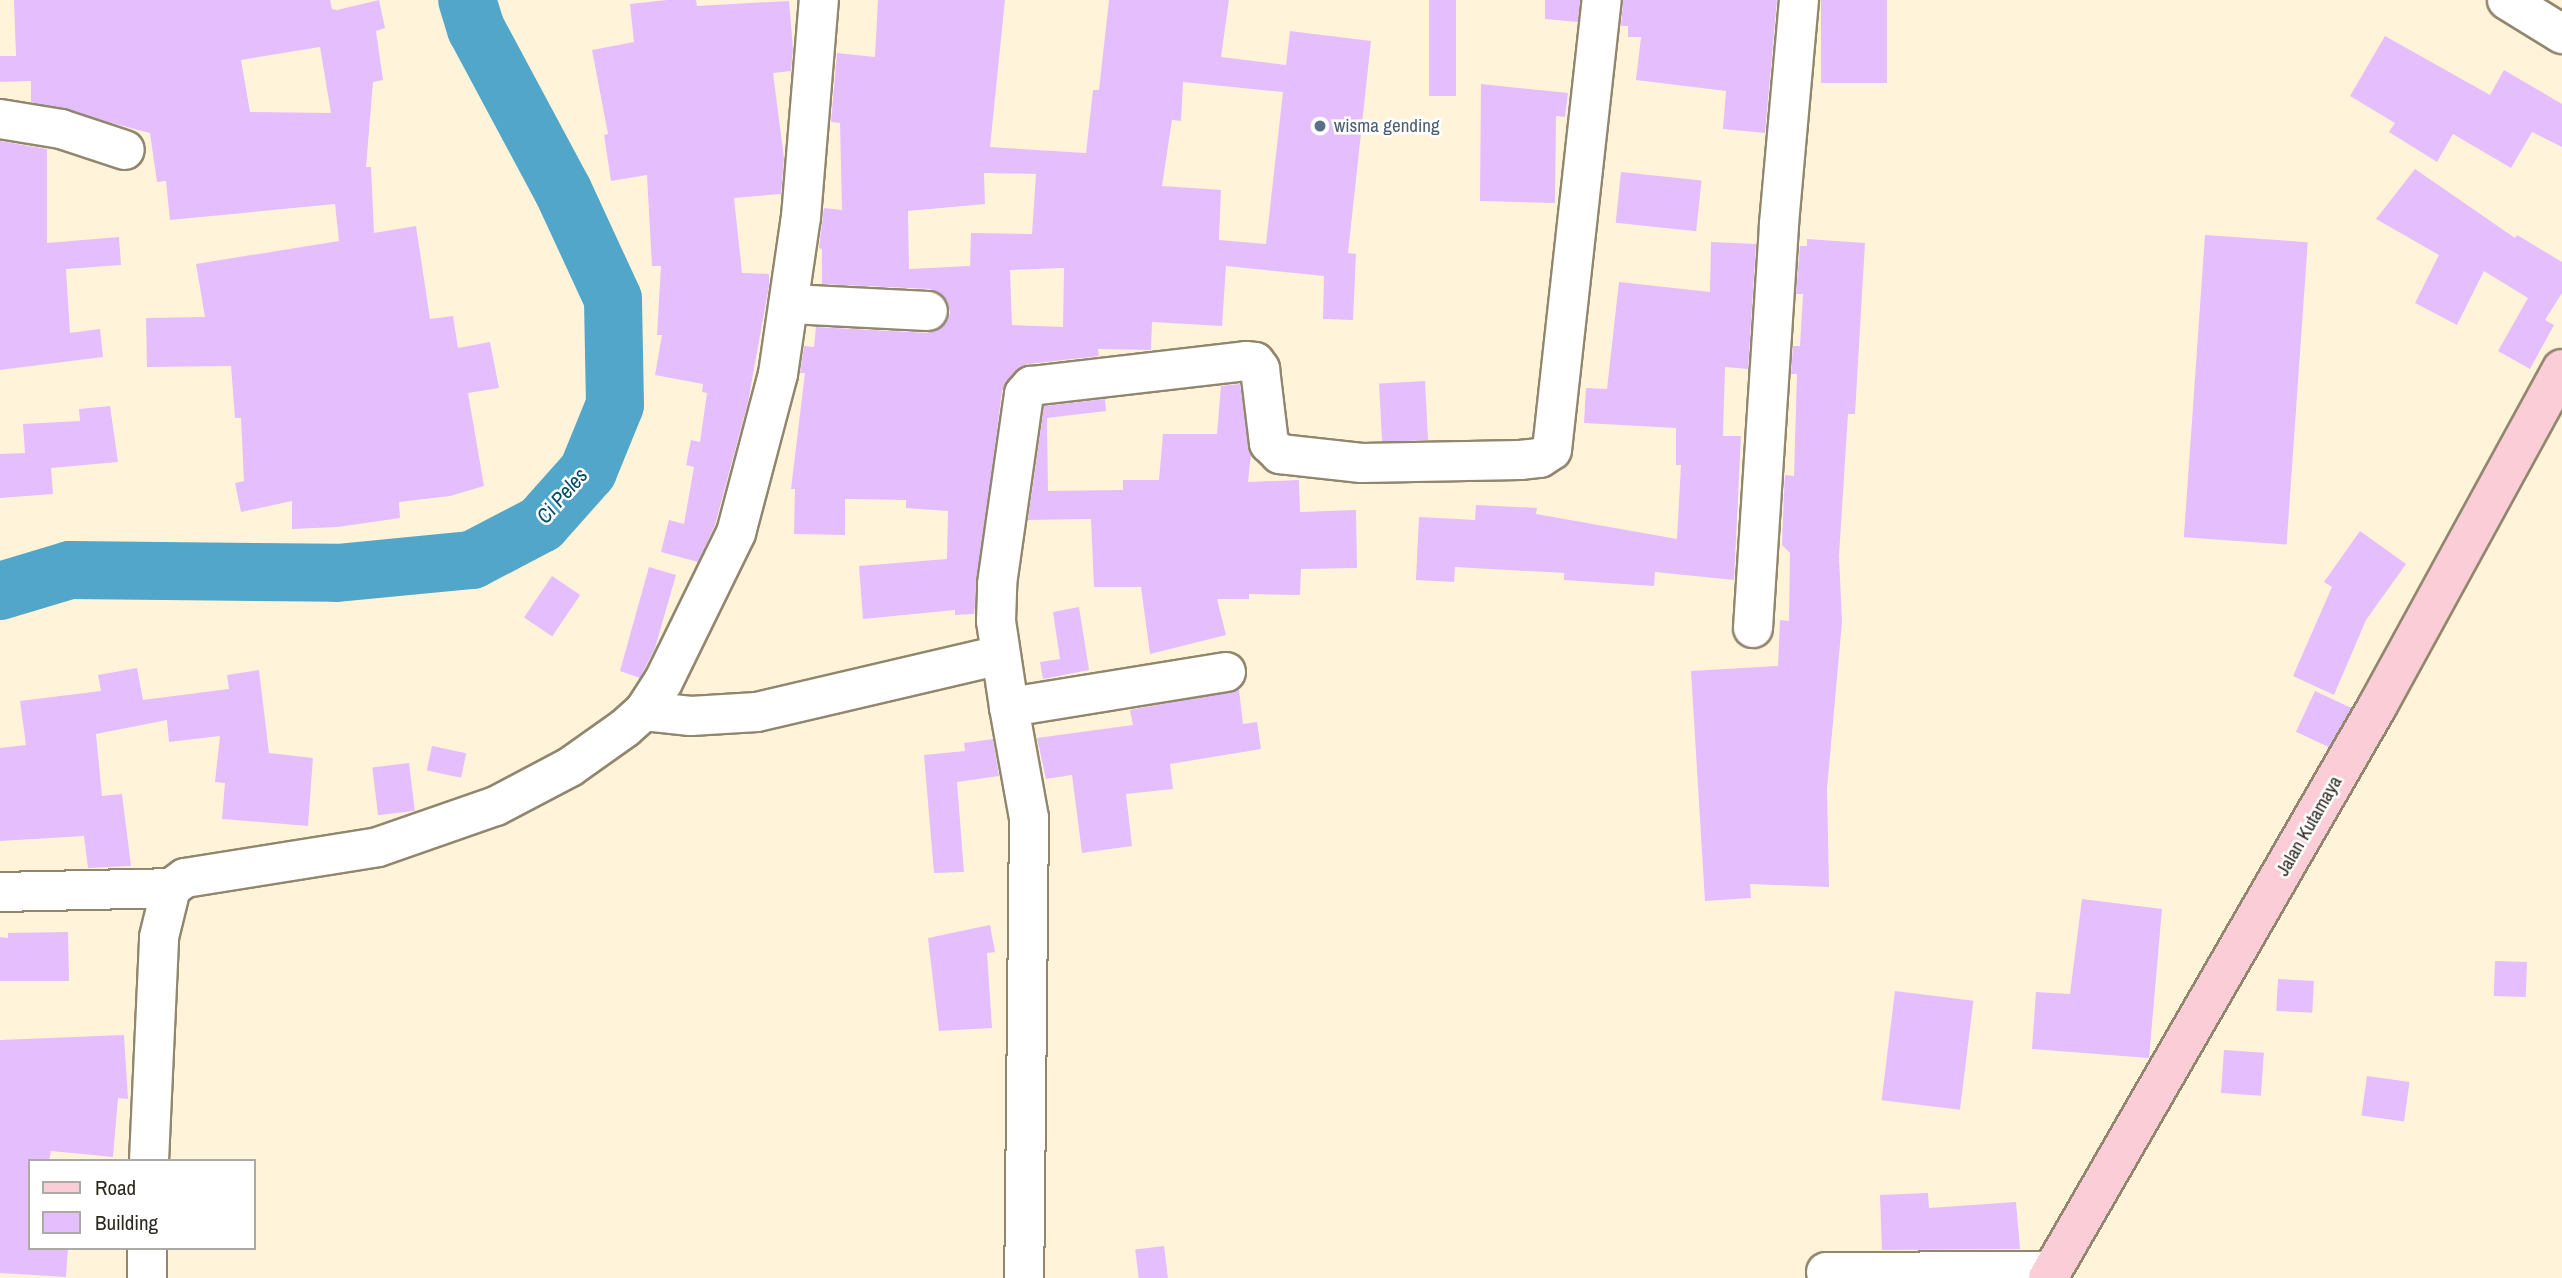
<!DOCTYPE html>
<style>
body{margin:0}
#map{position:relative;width:2562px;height:1278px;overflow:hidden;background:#fff3d9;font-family:"Archivo Narrow",sans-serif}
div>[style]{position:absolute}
.river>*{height:58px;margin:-29px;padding:0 29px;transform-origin:29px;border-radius:29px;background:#51a6c9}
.building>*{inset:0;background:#e5befe;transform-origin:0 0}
.roads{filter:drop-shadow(2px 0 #91876f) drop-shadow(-2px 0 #91876f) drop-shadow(0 2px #91876f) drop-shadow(0 -2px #91876f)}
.minor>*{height:38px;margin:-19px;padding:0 19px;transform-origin:19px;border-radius:19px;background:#fff}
.major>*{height:38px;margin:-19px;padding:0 19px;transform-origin:19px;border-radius:19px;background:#fbcdd6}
.dots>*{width:19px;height:19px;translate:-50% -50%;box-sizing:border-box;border:4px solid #fff;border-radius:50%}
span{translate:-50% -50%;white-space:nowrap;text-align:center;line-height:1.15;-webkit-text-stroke:5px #fff;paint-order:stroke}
.service-label{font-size:19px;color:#4e5e75}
.left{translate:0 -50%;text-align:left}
.street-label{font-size:19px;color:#2e2a20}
.water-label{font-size:21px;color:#044f68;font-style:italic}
.legend{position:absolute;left:28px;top:1159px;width:228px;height:91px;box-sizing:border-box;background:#fff;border:2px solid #abaaa6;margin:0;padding:9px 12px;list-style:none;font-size:21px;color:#2e2a20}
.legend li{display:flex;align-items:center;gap:14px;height:35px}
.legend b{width:35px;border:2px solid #abaaa6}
</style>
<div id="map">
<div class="river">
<div style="left:0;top:591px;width:73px;rotate:-16.7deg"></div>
<div style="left:70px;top:570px;width:267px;rotate:0.6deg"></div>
<div style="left:337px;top:573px;width:136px;rotate:-5.5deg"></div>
<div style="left:472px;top:560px;width:78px;rotate:-27.6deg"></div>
<div style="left:541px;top:524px;width:71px;rotate:-48.4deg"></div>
<div style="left:588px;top:471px;width:71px;rotate:-67.8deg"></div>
<div style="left:615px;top:405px;width:106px;rotate:-91.1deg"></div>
<div style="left:613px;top:299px;width:119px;rotate:-114.8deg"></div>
<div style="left:563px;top:191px;width:184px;rotate:-118.2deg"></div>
<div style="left:476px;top:29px;width:30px;rotate:-107deg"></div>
</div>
<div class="building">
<div style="clip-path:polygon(evenodd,14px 0,330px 0,332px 9px,337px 10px,379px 0,385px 28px,376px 31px,383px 80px,373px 82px,366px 167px,371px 167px,374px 233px,416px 226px,430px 319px,453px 316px,458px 348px,490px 342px,499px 388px,468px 393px,484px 486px,450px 496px,399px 502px,400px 518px,338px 527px,292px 529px,292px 501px,241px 512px,235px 483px,244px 481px,241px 418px,235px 418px,231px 366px,147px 367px,146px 318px,205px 317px,196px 264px,339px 241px,335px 204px,170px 220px,166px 181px,157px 182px,150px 133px,31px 102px,31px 81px,0 82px,0 56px,16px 56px,14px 0,320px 47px,331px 113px,250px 112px,241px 60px,320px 47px)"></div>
<div style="clip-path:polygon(667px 0,696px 0,697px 6px,789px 1px,793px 48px,791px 71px,773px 73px,784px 158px,781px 194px,734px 198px,742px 273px,769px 274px,769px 286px,748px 402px,715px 525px,698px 562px,661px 552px,669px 520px,684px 524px,694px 467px,686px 465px,691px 440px,700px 442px,707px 393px,702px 392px,703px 384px,655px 375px,662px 335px,657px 335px,661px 266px,652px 266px,647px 175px,611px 181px,604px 135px,608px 134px,592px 50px,634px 42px,630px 4px)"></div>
<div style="clip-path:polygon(evenodd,878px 0,1005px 0,990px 147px,1086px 153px,1093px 90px,1099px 90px,1109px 0,1229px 0,1221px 57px,1286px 65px,1290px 31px,1371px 41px,1348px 253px,1356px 254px,1353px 320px,1323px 319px,1324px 276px,1226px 266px,1222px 326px,1152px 322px,1151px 350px,1098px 349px,1099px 356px,1028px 364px,1015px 371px,1002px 391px,974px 614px,955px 615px,955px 610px,863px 619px,859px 566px,947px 559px,948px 511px,906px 508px,906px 500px,845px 499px,845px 535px,794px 534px,795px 489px,791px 489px,805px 373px,800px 373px,804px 346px,814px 347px,816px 327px,928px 333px,946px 323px,950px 313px,947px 300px,930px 289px,822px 284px,822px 249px,819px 248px,824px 208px,842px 210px,840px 123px,831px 122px,837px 53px,875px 57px,878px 0,1183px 82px,1283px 92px,1266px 244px,1219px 240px,1221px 190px,1162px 186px,1172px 120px,1181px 121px,1183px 82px,878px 0,984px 173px,1036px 174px,1032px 234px,971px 233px,970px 266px,909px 269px,908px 211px,985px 204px,984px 173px,878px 0,1064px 268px,1063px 327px,1012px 325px,1010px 270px,1064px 268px)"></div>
<div style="left:1429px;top:0;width:27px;height:96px"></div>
<div style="clip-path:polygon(1545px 0,1580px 0,1578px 22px,1545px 19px)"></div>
<div style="clip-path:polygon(1623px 0,1777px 0,1765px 133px,1723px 129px,1726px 91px,1636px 80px,1641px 37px,1628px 37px,1628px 26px,1621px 26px)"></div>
<div style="left:1821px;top:0;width:66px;height:83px"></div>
<div style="clip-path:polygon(2385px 36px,2490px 95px,2504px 70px,2562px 104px,2562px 147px,2532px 132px,2511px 168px,2453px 134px,2437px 162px,2389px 132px,2395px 123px,2350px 96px)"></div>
<div style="clip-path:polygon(1481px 84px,1568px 93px,1565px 117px,1556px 116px,1555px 203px,1480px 201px)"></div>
<div style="clip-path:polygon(0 141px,47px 149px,47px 243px,119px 237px,121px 265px,66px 269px,70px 333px,100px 329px,103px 357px,0 370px)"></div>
<div style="clip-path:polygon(2415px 169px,2515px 238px,2517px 235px,2562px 262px,2562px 293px,2545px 320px,2554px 325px,2530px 369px,2498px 351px,2528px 298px,2484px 271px,2457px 325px,2415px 303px,2439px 255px,2376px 219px)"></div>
<div style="left:1621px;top:172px;width:81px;height:51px;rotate:6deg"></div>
<div style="left:2205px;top:235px;width:103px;height:303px;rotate:4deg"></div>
<div style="clip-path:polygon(1807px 239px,1865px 243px,1855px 414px,1848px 414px,1839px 556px,1842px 622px,1827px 789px,1829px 887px,1750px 884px,1751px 898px,1705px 901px,1691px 671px,1778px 666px,1780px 620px,1789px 621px,1790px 553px,1782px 545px,1784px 493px,1785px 475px,1794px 476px,1797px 374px,1791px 374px,1793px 346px,1800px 346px,1803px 294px,1796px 294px,1800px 246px,1807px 246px)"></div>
<div style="clip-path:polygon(1711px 242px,1756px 244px,1748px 369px,1725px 367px,1723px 436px,1741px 436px,1734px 580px,1655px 572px,1654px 586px,1564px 580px,1564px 573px,1455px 567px,1454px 582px,1416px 580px,1419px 517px,1475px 520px,1476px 505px,1537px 508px,1536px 514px,1677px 539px,1681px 465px,1676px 465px,1676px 428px,1584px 423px,1586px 388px,1607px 389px,1619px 282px,1710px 292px)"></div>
<div style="left:1425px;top:381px;width:59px;height:46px;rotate:87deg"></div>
<div style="clip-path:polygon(1240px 384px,1251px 454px,1248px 482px,1299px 480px,1300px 512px,1356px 510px,1357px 568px,1301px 569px,1300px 595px,1249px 594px,1249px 599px,1217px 599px,1226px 635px,1150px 654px,1141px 587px,1094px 587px,1091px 519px,1028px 520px,1044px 406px,1105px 399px,1106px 411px,1047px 418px,1048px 491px,1123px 490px,1123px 480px,1159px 480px,1163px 434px,1217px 434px,1221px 386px)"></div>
<div style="clip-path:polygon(110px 406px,118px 462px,51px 468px,53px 494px,0 498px,0 454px,25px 453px,23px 424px,80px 421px,79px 409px)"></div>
<div style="clip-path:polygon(2360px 531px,2406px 564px,2366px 620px,2334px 695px,2293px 676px,2332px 587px,2324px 582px)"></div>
<div style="clip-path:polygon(649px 567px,676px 575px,655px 648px,640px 678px,620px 671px)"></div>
<div style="left:552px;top:576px;width:34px;height:50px;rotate:34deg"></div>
<div style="clip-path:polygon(1079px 607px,1089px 670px,1043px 679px,1040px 662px,1060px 659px,1053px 612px)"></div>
<div style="clip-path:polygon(137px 668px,143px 700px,229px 689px,227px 675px,259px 670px,269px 753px,313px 758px,308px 826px,222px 819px,225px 783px,215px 782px,220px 736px,169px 742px,167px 720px,96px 734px,102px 796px,122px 794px,131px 866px,88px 868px,84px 836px,0 841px,0 748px,26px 745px,20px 701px,101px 691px,98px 675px)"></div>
<div style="clip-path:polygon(1239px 690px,1243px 724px,1257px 722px,1261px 749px,1170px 764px,1173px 789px,1126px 794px,1132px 846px,1082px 853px,1072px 775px,1046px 779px,1037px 738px,1133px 725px,1130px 710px)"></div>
<div style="left:2315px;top:691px;width:40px;height:45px;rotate:25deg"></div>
<div style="clip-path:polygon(993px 739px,999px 776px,957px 782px,964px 872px,934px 873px,924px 755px,965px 751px,964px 743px)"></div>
<div style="left:432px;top:746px;width:35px;height:25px;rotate:12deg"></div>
<div style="left:409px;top:763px;width:48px;height:37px;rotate:83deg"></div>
<div style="clip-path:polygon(2082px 899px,2162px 909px,2149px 1058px,2032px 1049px,2036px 992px,2070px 994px)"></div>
<div style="clip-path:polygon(990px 925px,995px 952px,987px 953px,992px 1028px,939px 1031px,928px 938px)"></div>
<div style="clip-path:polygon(68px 932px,69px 981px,0 981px,0 937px,8px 938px,8px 933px)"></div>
<div style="left:2495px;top:961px;width:32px;height:35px;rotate:2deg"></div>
<div style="left:2278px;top:979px;width:36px;height:32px;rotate:3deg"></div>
<div style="left:1895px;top:991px;width:79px;height:110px;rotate:7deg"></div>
<div style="clip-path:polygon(124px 1035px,128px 1099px,118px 1098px,113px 1157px,51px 1151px,49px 1161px,30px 1161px,30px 1248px,68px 1248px,66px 1277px,0 1273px,0 1040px)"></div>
<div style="left:2224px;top:1050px;width:40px;height:43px;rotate:4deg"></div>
<div style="left:2367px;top:1076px;width:43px;height:40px;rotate:8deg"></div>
<div style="clip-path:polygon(1928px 1193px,1929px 1208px,2016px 1202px,2020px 1249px,1882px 1250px,1880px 1195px)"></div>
<div style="left:1164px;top:1246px;width:32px;height:29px;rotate:83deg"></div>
</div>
<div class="roads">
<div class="minor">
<div style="left:2507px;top:0;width:65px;rotate:31.7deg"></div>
<div style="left:0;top:119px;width:62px;rotate:9.3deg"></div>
<div style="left:61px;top:129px;width:67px;rotate:18.2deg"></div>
<div style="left:790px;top:304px;width:138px;rotate:2.9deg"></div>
<div style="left:1753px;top:628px;width:405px;rotate:-86.3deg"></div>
<div style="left:1779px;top:224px;width:225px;rotate:-84.9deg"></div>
<div style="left:1226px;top:672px;width:220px;rotate:170.8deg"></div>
<div style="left:1009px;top:707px;width:87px;rotate:-98.6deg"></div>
<div style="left:996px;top:621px;width:37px;rotate:-88deg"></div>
<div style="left:997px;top:584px;width:192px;rotate:-81.9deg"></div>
<div style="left:1024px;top:394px;width:11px;rotate:-49deg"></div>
<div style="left:1031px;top:386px;width:216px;rotate:-6.6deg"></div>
<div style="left:1246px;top:361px;width:9px;rotate:6deg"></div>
<div style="left:1255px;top:362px;width:9px;rotate:54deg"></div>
<div style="left:1260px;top:369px;width:75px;rotate:83.1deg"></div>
<div style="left:1269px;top:443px;width:16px;rotate:45deg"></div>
<div style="left:1280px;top:454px;width:82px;rotate:6.3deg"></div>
<div style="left:1362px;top:463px;width:158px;rotate:-1.1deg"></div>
<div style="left:1520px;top:460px;width:20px;rotate:-6deg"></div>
<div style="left:1540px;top:458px;width:14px;rotate:-34deg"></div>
<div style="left:1552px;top:450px;width:453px;rotate:-83.7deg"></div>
<div style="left:1009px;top:707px;width:113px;rotate:79.8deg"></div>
<div style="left:1029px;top:818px;width:460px;rotate:90.6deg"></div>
<div style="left:644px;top:711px;width:47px;rotate:6.1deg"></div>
<div style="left:691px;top:716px;width:66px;rotate:-3.5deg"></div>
<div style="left:757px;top:712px;width:250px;rotate:-13.2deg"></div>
<div style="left:0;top:892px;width:171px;rotate:-1.3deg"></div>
<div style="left:149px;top:1161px;width:224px;rotate:-87.4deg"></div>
<div style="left:159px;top:937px;width:50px;rotate:-76.2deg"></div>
<div style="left:171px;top:888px;width:17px;rotate:-36deg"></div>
<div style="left:185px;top:878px;width:195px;rotate:-9.1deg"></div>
<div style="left:378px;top:847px;width:125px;rotate:-19.2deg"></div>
<div style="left:496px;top:806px;width:84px;rotate:-27.8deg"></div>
<div style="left:570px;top:767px;width:67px;rotate:-35.3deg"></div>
<div style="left:625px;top:728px;width:25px;rotate:-42deg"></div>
<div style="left:644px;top:711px;width:35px;rotate:-57deg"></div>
<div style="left:663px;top:682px;width:166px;rotate:-63.9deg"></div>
<div style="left:736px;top:533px;width:164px;rotate:-75.2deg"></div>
<div style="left:778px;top:374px;width:159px;rotate:-81.7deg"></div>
<div style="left:801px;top:217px;width:218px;rotate:-85.3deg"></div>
<div style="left:1826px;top:1272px;width:226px;rotate:-0.3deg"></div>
<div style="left:147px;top:1278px;width:30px;rotate:-90deg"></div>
</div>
<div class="major">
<div style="left:2048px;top:1278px;width:661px;rotate:-60.06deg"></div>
<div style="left:2378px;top:705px;width:383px;rotate:-61.3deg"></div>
</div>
</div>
<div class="dots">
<div style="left:1320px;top:126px;background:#5c6f8a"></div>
</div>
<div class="service-label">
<span class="left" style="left:1334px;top:126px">wisma gending</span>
</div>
<div class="street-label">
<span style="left:2309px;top:826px;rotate:-60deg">Jalan Kutamaya</span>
</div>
<div class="water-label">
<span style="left:562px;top:496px;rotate:-49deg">Ci Peles</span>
</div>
<ul class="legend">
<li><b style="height:9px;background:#fbcdd6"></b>Road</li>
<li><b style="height:19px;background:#e5befe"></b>Building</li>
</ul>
</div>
